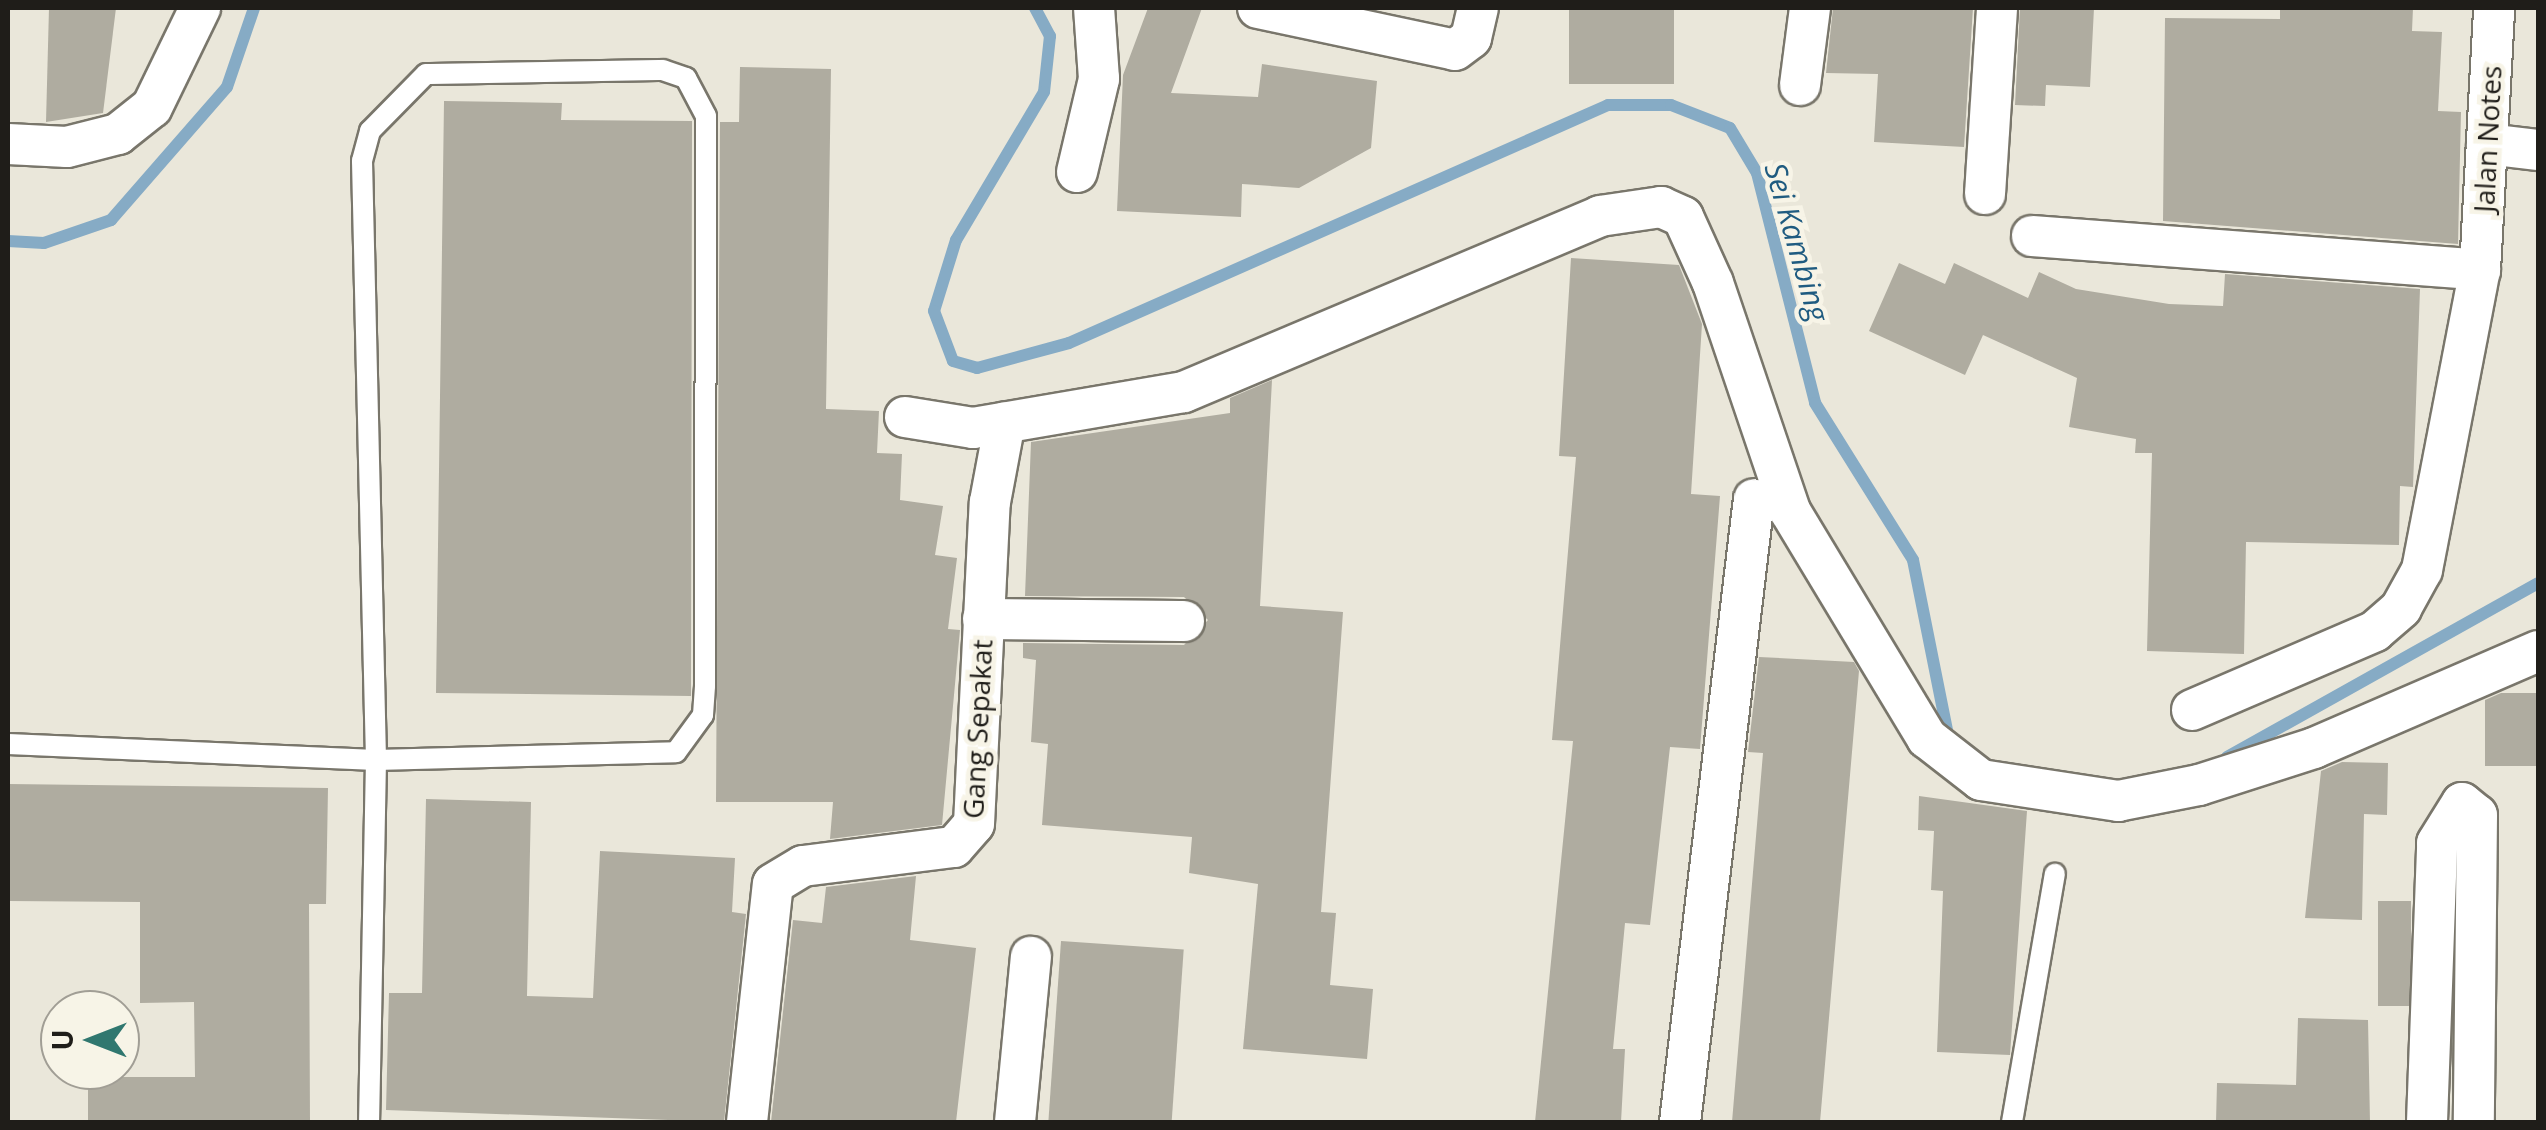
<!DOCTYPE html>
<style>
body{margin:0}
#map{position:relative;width:2546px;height:1130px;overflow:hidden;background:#eae7da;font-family:"Open Sans",sans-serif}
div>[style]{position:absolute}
.stream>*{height:12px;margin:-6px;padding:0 6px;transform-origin:6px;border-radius:6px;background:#86abc5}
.building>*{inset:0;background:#afaca0;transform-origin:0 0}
.roads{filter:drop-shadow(2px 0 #79766b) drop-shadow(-2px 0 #79766b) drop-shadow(0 2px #79766b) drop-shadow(0 -2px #79766b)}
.service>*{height:20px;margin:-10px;padding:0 10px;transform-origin:10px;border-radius:10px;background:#fff}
.minor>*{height:40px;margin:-20px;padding:0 20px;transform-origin:20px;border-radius:20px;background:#fff}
span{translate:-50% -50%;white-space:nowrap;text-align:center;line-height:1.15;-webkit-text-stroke:9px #f7f4e7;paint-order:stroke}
.street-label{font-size:28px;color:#1f1d19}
.water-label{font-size:30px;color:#1f5b80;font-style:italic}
.frame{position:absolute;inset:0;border:10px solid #1f1d19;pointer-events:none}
.north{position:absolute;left:40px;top:990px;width:100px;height:100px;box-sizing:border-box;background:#f7f4e7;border:2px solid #a19e95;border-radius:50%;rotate:270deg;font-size:28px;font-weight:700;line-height:40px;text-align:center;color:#1f1d19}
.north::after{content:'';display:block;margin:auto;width:35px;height:45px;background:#30776f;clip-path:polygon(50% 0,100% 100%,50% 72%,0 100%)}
</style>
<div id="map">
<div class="stream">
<div style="left:1035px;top:8px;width:32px;rotate:62deg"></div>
<div style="left:1050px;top:36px;width:56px;rotate:96.1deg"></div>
<div style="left:1044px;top:92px;width:172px;rotate:120.7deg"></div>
<div style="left:956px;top:240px;width:74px;rotate:107.2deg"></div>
<div style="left:934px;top:311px;width:53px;rotate:69.2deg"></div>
<div style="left:953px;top:361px;width:25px;rotate:16deg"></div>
<div style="left:977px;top:368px;width:95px;rotate:-15.2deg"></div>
<div style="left:1069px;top:343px;width:589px;rotate:-23.82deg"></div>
<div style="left:1608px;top:105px;width:63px"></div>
<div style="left:1671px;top:105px;width:63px;rotate:21.3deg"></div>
<div style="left:1730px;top:128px;width:52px;rotate:59deg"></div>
<div style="left:1757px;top:173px;width:237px;rotate:75.8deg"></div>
<div style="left:1815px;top:403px;width:185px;rotate:58deg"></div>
<div style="left:1913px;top:560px;width:178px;rotate:78.7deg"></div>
<div style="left:8px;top:241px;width:36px;rotate:3deg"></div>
<div style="left:44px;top:243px;width:71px;rotate:-18.9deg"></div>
<div style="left:111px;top:220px;width:176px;rotate:-48.9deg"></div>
<div style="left:227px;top:87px;width:83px;rotate:-71.1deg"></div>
<div style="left:2227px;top:757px;width:356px;rotate:-29.2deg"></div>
</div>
<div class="building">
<div style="clip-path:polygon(49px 8px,116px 8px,103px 113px,46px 122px)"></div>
<div style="clip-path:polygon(1148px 8px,1202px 8px,1171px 93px,1258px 97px,1262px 64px,1377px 81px,1371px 148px,1299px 188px,1242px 184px,1241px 217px,1117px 211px,1123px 75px)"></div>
<div style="left:1569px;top:8px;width:105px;height:76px"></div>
<div style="clip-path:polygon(1833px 8px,1973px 8px,1964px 147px,1874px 142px,1878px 74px,1826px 73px)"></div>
<div style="clip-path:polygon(2020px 8px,2094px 8px,2090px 87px,2046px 85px,2045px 106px,2015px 105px)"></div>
<div style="clip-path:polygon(2280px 8px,2413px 8px,2412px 31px,2442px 32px,2438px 111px,2461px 112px,2458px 244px,2163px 221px,2165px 18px,2280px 19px)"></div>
<div style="clip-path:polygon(740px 67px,831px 69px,826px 409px,879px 411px,877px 453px,902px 454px,900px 500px,943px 506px,935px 555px,957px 558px,948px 629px,960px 630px,942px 825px,830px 839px,833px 802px,716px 802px,720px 122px,739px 122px)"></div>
<div style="clip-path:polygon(444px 101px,562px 103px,561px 120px,692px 121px,691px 696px,436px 693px)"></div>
<div style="clip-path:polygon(1571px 258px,1679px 265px,1702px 324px,1691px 494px,1720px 496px,1700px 749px,1670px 747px,1650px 925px,1625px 923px,1613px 1049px,1625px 1049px,1621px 1122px,1535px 1122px,1573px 741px,1552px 740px,1576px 457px,1559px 456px)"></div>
<div style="clip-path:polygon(1899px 263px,1945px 284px,1954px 263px,2028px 298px,2039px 272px,2076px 289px,2169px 304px,2223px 306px,2225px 274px,2420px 289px,2413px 487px,2400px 486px,2399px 545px,2246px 542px,2244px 654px,2147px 651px,2152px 453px,2135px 453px,2136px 439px,2069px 427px,2077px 378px,1983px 335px,1965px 375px,1869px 331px)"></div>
<div style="clip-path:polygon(1272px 380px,1260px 606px,1343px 612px,1321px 912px,1336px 913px,1330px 985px,1373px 989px,1367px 1059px,1243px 1049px,1258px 884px,1189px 873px,1192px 837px,1042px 825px,1048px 744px,1031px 742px,1036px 660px,1023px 658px,1023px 643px,1184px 645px,1208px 620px,1184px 597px,1025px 596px,1031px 442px,1230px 413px,1230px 398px)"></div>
<div style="clip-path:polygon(1759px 657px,1854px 662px,1859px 671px,1820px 1122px,1732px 1122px,1763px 753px,1748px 752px)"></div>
<div style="clip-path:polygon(2501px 693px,2538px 693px,2538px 766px,2485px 766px,2485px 700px)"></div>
<div style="clip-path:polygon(2342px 762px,2388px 763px,2387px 815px,2364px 814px,2362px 920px,2305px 918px,2321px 771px)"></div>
<div style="clip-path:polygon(8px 784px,328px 788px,326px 904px,309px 904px,310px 1122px,88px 1122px,88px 1077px,195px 1077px,194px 1002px,140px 1003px,140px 902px,8px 901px)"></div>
<div style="clip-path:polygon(1919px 796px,2027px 811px,2010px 1055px,1937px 1052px,1943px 891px,1931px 890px,1934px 831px,1918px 830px)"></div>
<div style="clip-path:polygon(426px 799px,531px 802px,527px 996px,593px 998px,600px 851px,735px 858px,732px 912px,746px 914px,724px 1122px,386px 1110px,389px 993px,422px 993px)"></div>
<div style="clip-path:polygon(916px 876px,910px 940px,976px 948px,956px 1122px,771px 1122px,793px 920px,822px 923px,826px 887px)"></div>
<div style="left:2378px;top:901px;width:33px;height:105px"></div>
<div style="left:1061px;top:941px;width:123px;height:181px;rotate:4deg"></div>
<div style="clip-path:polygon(2298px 1018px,2368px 1020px,2370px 1122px,2216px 1122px,2217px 1083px,2296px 1085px)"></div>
</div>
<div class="roads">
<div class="service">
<div style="left:8px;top:744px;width:368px;rotate:2.5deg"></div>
<div style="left:376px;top:760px;width:300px;rotate:-1.5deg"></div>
<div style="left:676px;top:752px;width:46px;rotate:-53.9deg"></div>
<div style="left:703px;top:715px;width:29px;rotate:-86deg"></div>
<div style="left:705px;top:686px;width:570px;rotate:-89.9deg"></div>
<div style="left:706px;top:116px;width:43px;rotate:-117.8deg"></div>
<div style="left:686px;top:78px;width:24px;rotate:-161deg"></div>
<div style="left:663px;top:70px;width:237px;rotate:179deg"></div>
<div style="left:426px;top:74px;width:80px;rotate:134.5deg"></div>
<div style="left:370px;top:131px;width:31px;rotate:105deg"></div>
<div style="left:362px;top:161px;width:599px;rotate:88.66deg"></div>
<div style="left:376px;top:760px;width:362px;rotate:91.1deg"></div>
<div style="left:2012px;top:1122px;width:252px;rotate:-80.2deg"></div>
</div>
<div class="minor">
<div style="left:1258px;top:8px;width:201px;rotate:12deg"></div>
<div style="left:1455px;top:50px;width:20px;rotate:-37deg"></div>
<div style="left:1471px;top:38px;width:31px;rotate:-77deg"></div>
<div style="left:1800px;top:85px;width:78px;rotate:-82.6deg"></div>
<div style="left:8px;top:144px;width:59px;rotate:2.9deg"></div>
<div style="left:67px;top:147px;width:53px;rotate:-14.3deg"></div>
<div style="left:118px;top:134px;width:43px;rotate:-38.5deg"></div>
<div style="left:152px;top:107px;width:110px;rotate:-64.1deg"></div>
<div style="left:2487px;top:144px;width:51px;rotate:6.7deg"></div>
<div style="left:1077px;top:172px;width:96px;rotate:-76.7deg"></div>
<div style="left:1099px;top:79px;width:71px;rotate:-94deg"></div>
<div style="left:1985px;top:194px;width:186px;rotate:-86.3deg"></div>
<div style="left:2032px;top:236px;width:449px;rotate:4.3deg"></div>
<div style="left:905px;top:417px;width:69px;rotate:9.2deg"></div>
<div style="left:973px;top:428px;width:214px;rotate:-9.7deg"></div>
<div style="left:1184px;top:392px;width:452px;rotate:-22.9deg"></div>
<div style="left:1600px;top:216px;width:62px;rotate:-8.4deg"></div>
<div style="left:1661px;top:207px;width:24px;rotate:24deg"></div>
<div style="left:1683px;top:217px;width:72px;rotate:65.6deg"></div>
<div style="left:1713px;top:283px;width:241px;rotate:71.3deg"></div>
<div style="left:1790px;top:511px;width:265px;rotate:58.9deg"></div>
<div style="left:1927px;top:738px;width:68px;rotate:37.9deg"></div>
<div style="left:1981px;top:780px;width:139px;rotate:8.7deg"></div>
<div style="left:2118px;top:801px;width:83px;rotate:-11.2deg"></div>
<div style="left:2199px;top:785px;width:121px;rotate:-17.8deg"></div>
<div style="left:2314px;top:748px;width:244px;rotate:-23.4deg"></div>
<div style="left:983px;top:619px;width:201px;rotate:0.6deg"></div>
<div style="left:2192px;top:710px;width:199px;rotate:-23.3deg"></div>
<div style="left:2375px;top:631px;width:35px;rotate:-41deg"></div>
<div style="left:2401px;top:608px;width:43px;rotate:-61.1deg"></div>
<div style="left:2422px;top:570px;width:306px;rotate:-79.1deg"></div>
<div style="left:2480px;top:270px;width:262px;rotate:-86.9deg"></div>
<div style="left:747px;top:1122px;width:239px;rotate:-83.8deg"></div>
<div style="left:773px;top:884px;width:35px;rotate:-31deg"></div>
<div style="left:803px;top:866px;width:152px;rotate:-7.2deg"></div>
<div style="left:954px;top:847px;width:30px;rotate:-49deg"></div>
<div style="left:974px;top:824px;width:322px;rotate:-87.2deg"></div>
<div style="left:990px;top:502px;width:81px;rotate:-79.4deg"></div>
<div style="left:1015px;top:1122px;width:166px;rotate:-84.5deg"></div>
<div style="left:1680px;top:1122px;width:627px;rotate:-83.23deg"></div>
<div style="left:2427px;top:1122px;width:279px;rotate:-87.9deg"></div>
<div style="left:2437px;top:843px;width:47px;rotate:-58deg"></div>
<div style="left:2462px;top:803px;width:19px;rotate:39deg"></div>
<div style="left:2477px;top:815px;width:307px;rotate:90.6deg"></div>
</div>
</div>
<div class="street-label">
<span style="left:2487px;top:139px;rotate:-87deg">Jalan Notes</span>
<span style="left:977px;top:729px;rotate:-87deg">Gang Sepakat</span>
</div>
<div class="water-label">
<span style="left:1797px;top:242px;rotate:74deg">Sei Kambing</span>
</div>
<div class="frame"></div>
<div class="north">U</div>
</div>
